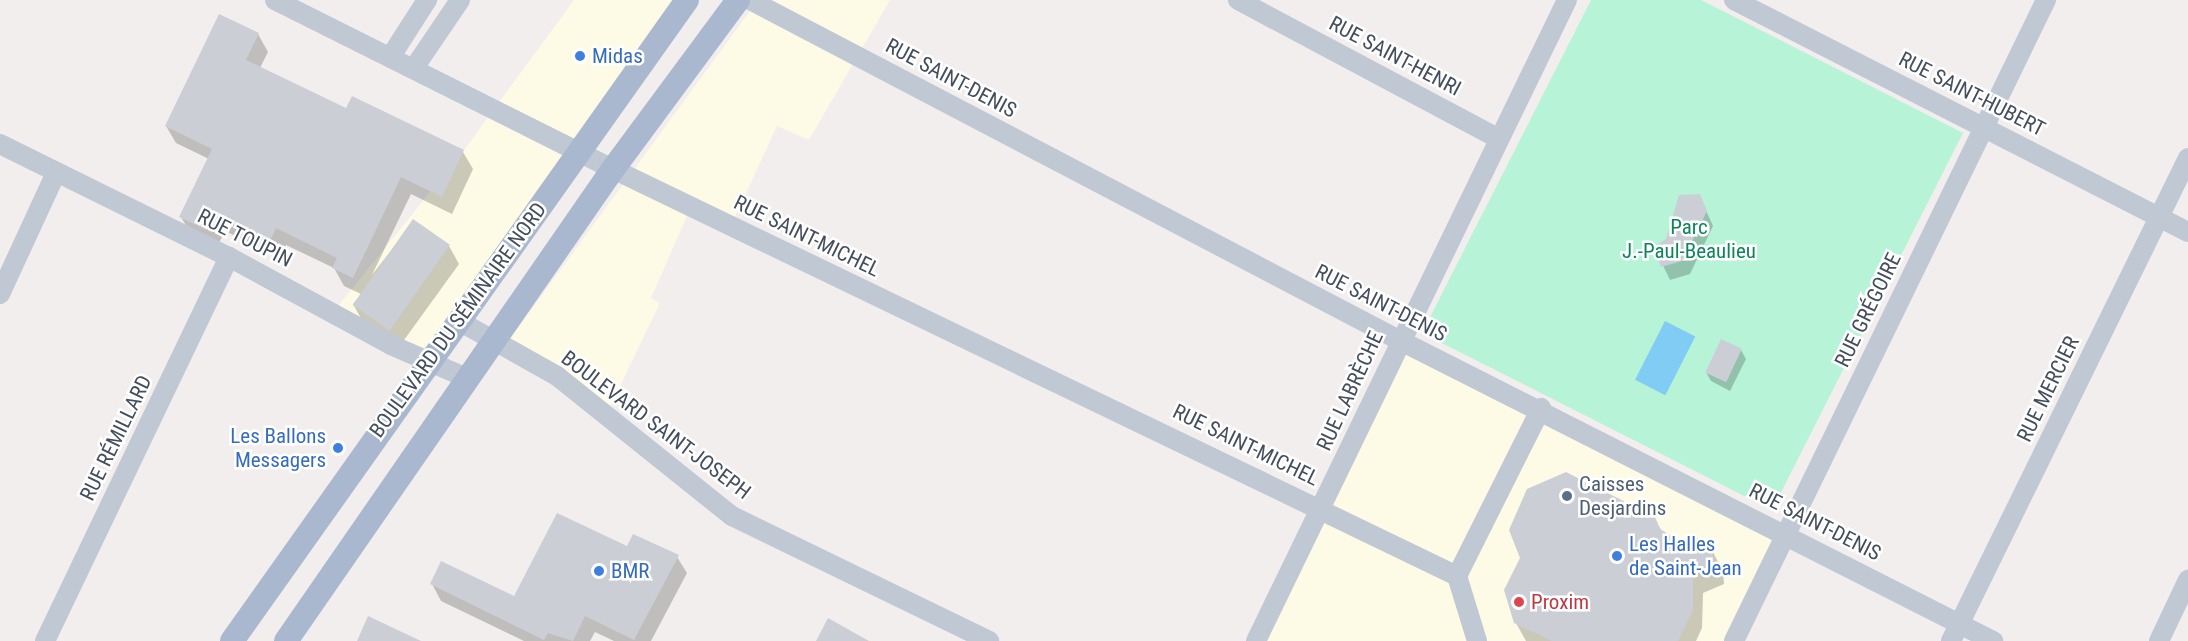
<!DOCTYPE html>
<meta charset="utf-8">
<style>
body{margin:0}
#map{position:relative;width:2188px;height:641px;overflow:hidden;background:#f1eeed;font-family:"Roboto Condensed",sans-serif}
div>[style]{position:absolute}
.commercial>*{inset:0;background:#fdfae5}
.green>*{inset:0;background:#b7f3d6}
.water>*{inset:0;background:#80ccf4;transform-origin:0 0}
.shadow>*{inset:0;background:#0003}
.building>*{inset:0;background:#ccced6;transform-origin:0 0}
.minor>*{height:20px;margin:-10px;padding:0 10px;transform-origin:10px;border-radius:10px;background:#c0c8d4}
.major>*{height:24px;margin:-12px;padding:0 12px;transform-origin:12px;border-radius:12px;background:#aab8cf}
.dots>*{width:16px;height:16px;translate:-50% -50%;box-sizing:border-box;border:3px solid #fff;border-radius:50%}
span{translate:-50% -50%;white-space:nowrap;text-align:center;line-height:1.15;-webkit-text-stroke:5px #fff;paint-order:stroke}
.shop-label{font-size:21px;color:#366cbe}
.left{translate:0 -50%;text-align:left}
.right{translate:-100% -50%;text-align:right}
.street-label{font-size:21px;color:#444e5d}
.park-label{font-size:21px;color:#0e8559}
.service-label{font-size:21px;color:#4e5e75}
.health-label{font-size:21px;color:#be3a42}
</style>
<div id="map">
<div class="commercial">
<div style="clip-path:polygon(574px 0,687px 0,429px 359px,334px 311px,464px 150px)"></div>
<div style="clip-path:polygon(758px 0,890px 0,809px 140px,777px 126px,731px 226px,691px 207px,651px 298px,660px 303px,610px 407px,509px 340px)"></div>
<div style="clip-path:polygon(1401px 341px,1786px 534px,1734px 641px,1256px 641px)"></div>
</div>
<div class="green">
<div style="clip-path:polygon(1591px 0,1701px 0,1963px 133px,1772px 510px,1422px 333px)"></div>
</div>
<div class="water">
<div style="left:1665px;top:321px;width:34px;height:66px;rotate:27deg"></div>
</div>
<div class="shadow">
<div style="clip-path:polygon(258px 34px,268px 52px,260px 68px,347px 110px,463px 152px,473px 169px,452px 214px,411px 194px,372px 275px,414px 221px,449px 246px,459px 264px,399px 347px,363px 322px,353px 304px,361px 294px,344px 286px,334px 268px,286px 245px,280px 258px,225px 231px,217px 247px,191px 234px,181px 217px,209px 159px,176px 143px,166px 126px)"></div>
<div style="clip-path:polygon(1699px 195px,1713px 226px,1690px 274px,1670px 280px,1654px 247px,1667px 240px)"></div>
<div style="clip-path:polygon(1741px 350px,1746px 359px,1730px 391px,1711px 381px,1706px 372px)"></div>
<div style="clip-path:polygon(1654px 518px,1663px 533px,1680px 543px,1709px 544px,1723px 572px,1724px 584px,1703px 593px,1702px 628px,1696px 641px,1526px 641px,1516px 623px)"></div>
<div style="clip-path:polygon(627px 548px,677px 557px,687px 573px,651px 641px,614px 641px,595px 632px,590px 641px,524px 641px,441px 601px,432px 584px,515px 598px)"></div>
</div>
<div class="building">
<div style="clip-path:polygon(219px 14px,259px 33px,246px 60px,346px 108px,352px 96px,464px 150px,442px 197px,401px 177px,353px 278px,332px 268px,337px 258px,276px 228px,270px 241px,215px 215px,207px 230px,179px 217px,212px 149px,165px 126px)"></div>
<div style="clip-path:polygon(1700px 194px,1707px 211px,1682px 261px,1661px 267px,1653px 247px,1666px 239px,1679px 195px)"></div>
<div style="left:413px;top:219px;width:45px;height:105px;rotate:35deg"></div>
<div style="left:1721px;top:339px;width:23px;height:37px;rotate:25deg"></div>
<div style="clip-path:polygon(1566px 472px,1655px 517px,1660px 529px,1680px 541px,1698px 538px,1710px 543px,1715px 566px,1693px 576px,1693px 610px,1678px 641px,1552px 641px,1514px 623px,1504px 590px,1520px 558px,1509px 530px,1527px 489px)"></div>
<div style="clip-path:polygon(557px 513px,627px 546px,633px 534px,679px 555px,634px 640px,585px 616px,573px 641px,548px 633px,544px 640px,430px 584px,441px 561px,514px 596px)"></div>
<div style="clip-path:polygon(368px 616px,421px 641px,357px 641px)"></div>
<div style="clip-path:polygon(828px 618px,869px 641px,816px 641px)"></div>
</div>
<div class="minor">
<div style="left:275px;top:0;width:378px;rotate:26.6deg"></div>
<div style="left:613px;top:169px;width:937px;rotate:25.74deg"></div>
<div style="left:750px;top:0;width:735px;rotate:27.65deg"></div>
<div style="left:1401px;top:341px;width:664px;rotate:26.87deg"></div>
<div style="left:1238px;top:0;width:293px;rotate:28deg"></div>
<div style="left:1734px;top:0;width:510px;rotate:27.07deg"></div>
<div style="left:391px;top:56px;width:67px;rotate:-57.3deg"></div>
<div style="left:414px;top:68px;width:82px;rotate:-55.9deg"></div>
<div style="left:0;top:144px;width:255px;rotate:26.3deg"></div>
<div style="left:229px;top:257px;width:184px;rotate:28.5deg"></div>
<div style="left:391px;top:345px;width:83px;rotate:23.5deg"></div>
<div style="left:0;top:294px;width:133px;rotate:-65.2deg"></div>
<div style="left:459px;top:321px;width:112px;rotate:29.3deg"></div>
<div style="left:557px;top:376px;width:224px;rotate:38.7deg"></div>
<div style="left:732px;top:516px;width:286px;rotate:25.9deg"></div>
<div style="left:45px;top:641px;width:426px;rotate:-64.4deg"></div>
<div style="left:1256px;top:641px;width:712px;rotate:-64.12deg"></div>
<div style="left:1477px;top:641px;width:68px;rotate:-107.1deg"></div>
<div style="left:1457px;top:576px;width:188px;rotate:-63.4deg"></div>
<div style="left:1734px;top:641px;width:713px;rotate:-64.05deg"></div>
<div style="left:1951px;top:641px;width:538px;rotate:-63.86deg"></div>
<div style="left:2159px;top:641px;width:68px;rotate:-64.6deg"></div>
</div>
<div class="major">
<div style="left:232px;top:641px;width:786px;rotate:-54.63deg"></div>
<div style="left:286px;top:641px;width:574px;rotate:-55.29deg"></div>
<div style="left:613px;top:169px;width:210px;rotate:-53.5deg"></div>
</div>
<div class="dots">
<div style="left:580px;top:56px;background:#3f7fe0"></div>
<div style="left:338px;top:448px;background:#3f7fe0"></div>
<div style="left:1567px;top:496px;background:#5c6f8a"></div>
<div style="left:1617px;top:556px;background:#3f7fe0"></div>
<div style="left:599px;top:571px;background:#3f7fe0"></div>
<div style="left:1519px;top:602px;background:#e0444e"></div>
</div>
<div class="shop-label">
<span class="left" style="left:592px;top:56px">Midas</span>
<span class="right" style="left:326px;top:448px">Les Ballons<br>Messagers</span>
<span class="left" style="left:1629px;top:556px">Les Halles<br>de Saint-Jean</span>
<span class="left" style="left:611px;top:571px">BMR</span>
</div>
<div class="street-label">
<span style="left:1395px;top:56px;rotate:28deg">RUE SAINT-HENRI</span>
<span style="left:951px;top:78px;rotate:28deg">RUE SAINT-DENIS</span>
<span style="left:1972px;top:94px;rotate:27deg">RUE SAINT-HUBERT</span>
<span style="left:807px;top:236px;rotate:26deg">RUE SAINT-MICHEL</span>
<span style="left:245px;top:238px;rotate:27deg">RUE TOUPIN</span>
<span style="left:1381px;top:303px;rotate:27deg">RUE SAINT-DENIS</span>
<span style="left:1868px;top:310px;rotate:-64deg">RUE GRÉGOIRE</span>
<span style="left:458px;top:320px;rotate:-54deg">BOULEVARD DU SÉMINAIRE NORD</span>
<span style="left:2048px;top:389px;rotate:-64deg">RUE MERCIER</span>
<span style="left:1350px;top:391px;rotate:-65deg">RUE LABRÈCHE</span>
<span style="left:656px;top:425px;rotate:37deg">BOULEVARD SAINT-JOSEPH</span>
<span style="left:116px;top:438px;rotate:-64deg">RUE RÉMILLARD</span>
<span style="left:1246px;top:445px;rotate:26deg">RUE SAINT-MICHEL</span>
<span style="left:1815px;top:522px;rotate:27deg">RUE SAINT-DENIS</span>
</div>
<div class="park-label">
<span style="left:1689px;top:239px">Parc<br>J.-Paul-Beaulieu</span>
</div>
<div class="service-label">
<span class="left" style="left:1579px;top:496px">Caisses<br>Desjardins</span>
</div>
<div class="health-label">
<span class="left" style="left:1531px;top:602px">Proxim</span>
</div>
</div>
